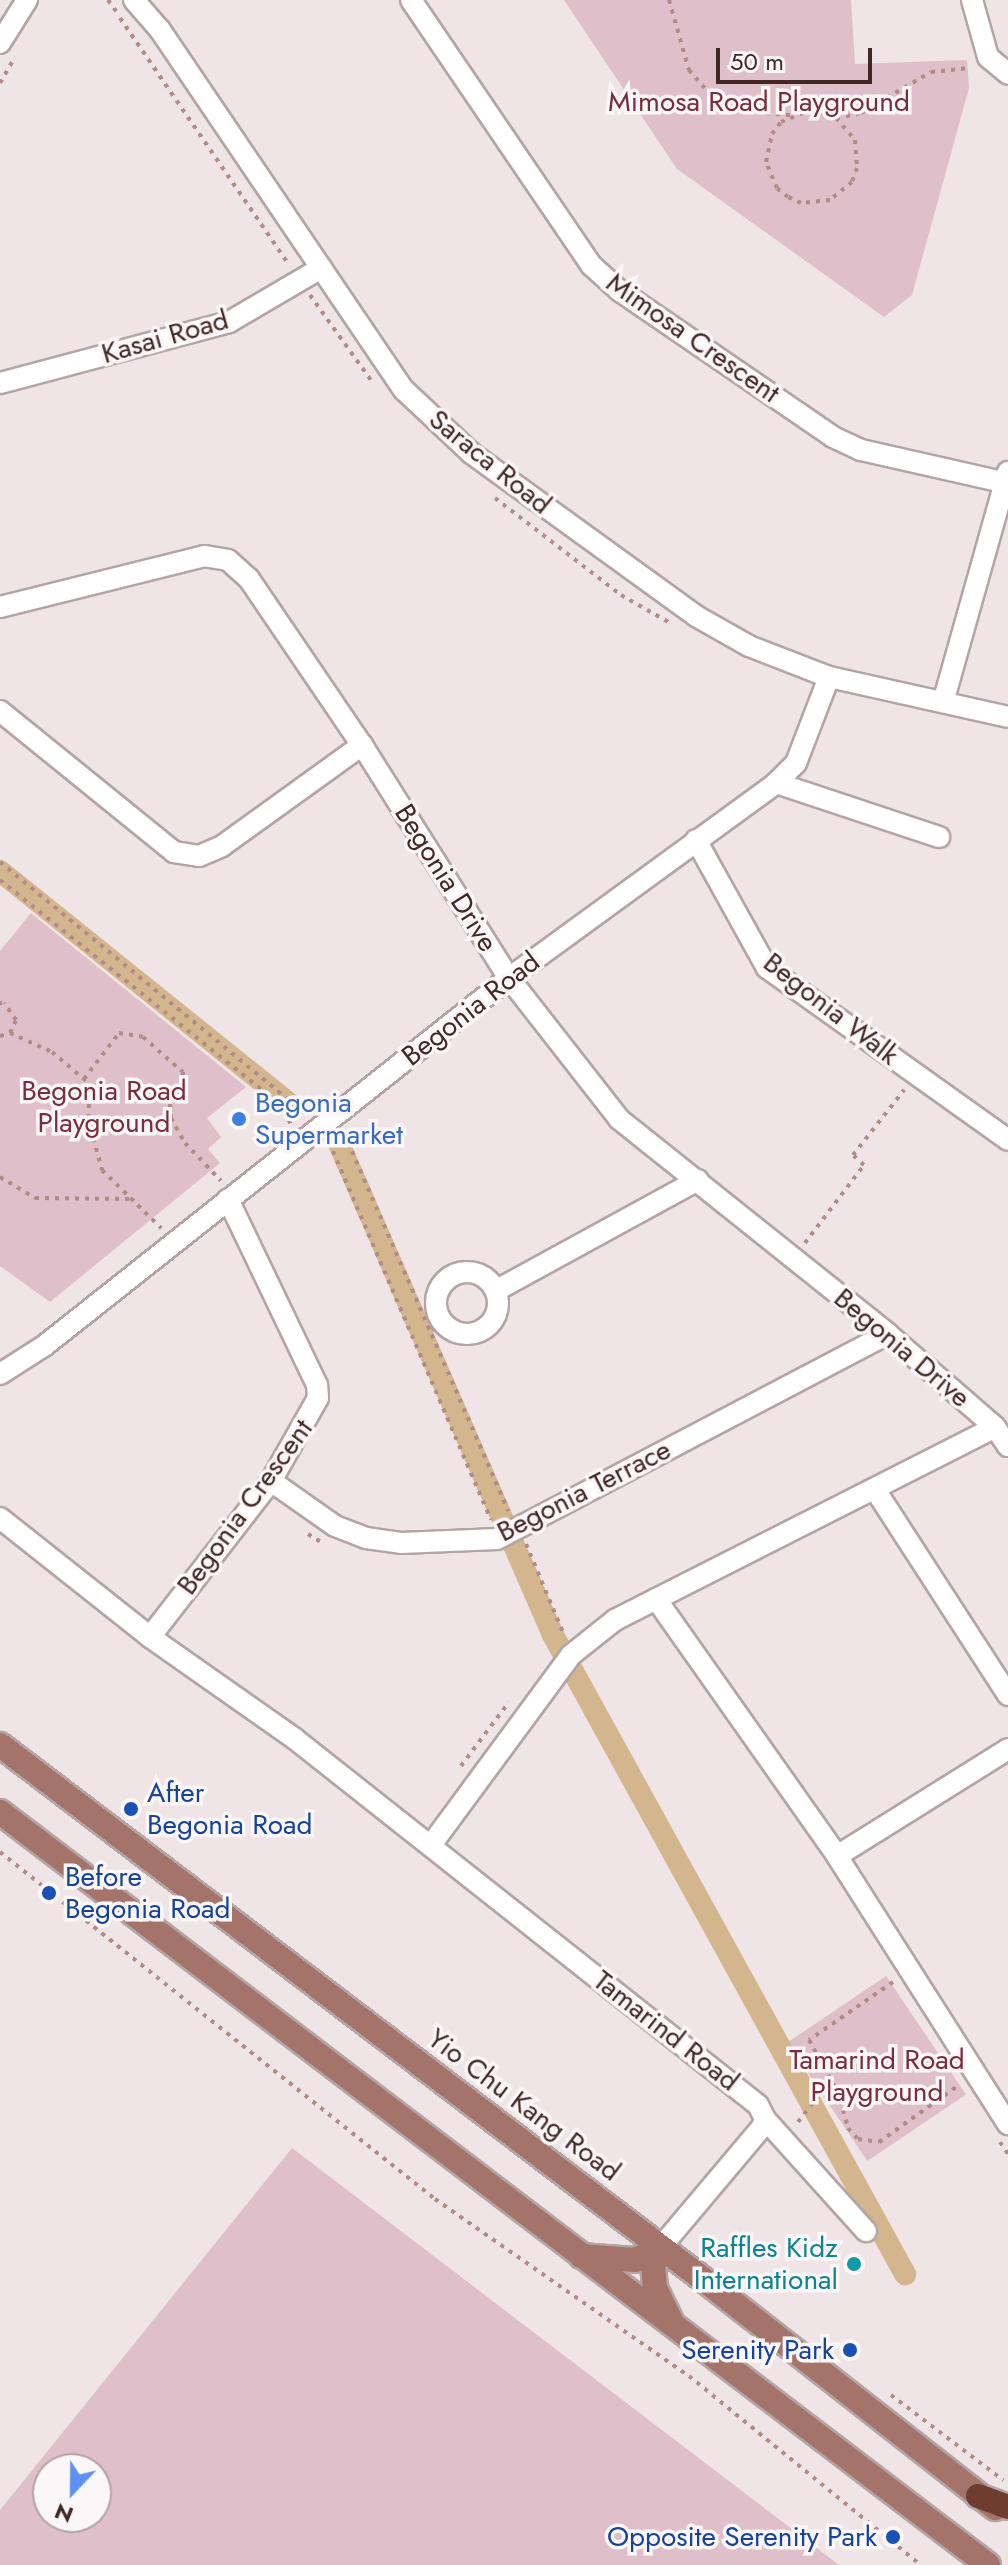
<!DOCTYPE html>
<style>
body{margin:0}
#map{position:relative;width:1008px;height:2565px;overflow:hidden;background:#efe5e6;font-family:Jost,sans-serif}
div>[style]{position:absolute}
.green>*{inset:0;background:#dfbfc9;transform-origin:0 0}
.canal>*{height:22px;margin:-11px;padding:0 11px;transform-origin:11px;border-radius:11px;background:#d3b68e}
.path>*{height:4px;margin-top:-2px;transform-origin:0;background:repeating-linear-gradient(90deg,#b28a86 0 4px,transparent 0 10px)}
.roads{filter:drop-shadow(2px 0 #b4a5a4) drop-shadow(-2px 0 #b4a5a4) drop-shadow(0 2px #b4a5a4) drop-shadow(0 -2px #b4a5a4)}
.minor>*{height:20px;margin:-10px;padding:0 10px;transform-origin:10px;border-radius:10px;background:#fff}
.minor>.ring{margin:-10px;padding:0;box-sizing:content-box;background:none;border:20px solid #fff;border-radius:50%}
.major>*{height:24px;margin:-12px;padding:0 12px;transform-origin:12px;border-radius:12px;background:#a4736a}
.highway>*{height:24px;margin:-12px;padding:0 12px;transform-origin:12px;border-radius:12px;background:#6e3d2f}
.dots>*{width:22px;height:22px;translate:-50% -50%;box-sizing:border-box;border:4px solid #fbf6f7;border-radius:50%}
span{translate:-50% -50%;white-space:nowrap;text-align:center;line-height:1.15;-webkit-text-stroke:7px #fbf6f7;paint-order:stroke}
.park-label{font-size:28px;color:#792d3c}
.street-label{font-size:28px;color:#412824}
.shop-label{font-size:28px;color:#366cbe}
.left{translate:0 -50%;text-align:left}
.transit-label{font-size:28px;color:#164399}
.right{translate:-100% -50%;text-align:right}
.culture-label{font-size:28px;color:#0d838f}
.north{position:absolute;left:32px;top:2453px;width:80px;height:80px;box-sizing:border-box;background:#fbf6f7;border:2px solid #b1a4a3;border-radius:50%;rotate:202deg;font-size:22px;font-weight:700;line-height:32px;text-align:center;color:#412824}
.north::after{content:'';display:block;margin:auto;width:28px;height:36px;background:#5f90f3;clip-path:polygon(50% 0,100% 100%,50% 72%,0 100%)}
.scale{position:absolute;left:716px;top:48px;width:156px;height:36px;box-sizing:border-box;border:4px solid #412824;border-top:0;padding-left:10px;font-size:24px;line-height:28px;white-space:nowrap;color:#412824;-webkit-text-stroke:6px #fbf6f7;paint-order:stroke}
</style>
<div id="map">
<div class="green">
<div style="clip-path:polygon(564px 0,851px 0,855px 64px,967px 60px,969px 88px,912px 295px,884px 317px,677px 169px)"></div>
<div style="clip-path:polygon(31px 913px,246px 1087px,207px 1118px,221px 1137px,208px 1149px,220px 1163px,50px 1302px,0 1266px,0 951px)"></div>
<div style="left:886px;top:1976px;width:143px;height:119px;rotate:56deg"></div>
<div style="clip-path:polygon(evenodd,292px 2148px,839px 2565px,0 2565px,0 2510px,292px 2148px,48px 2469px,96px 2469px,96px 2517px,48px 2517px,48px 2469px)"></div>
</div>
<div class="canal">
<div style="left:0;top:871px;width:372px;rotate:38.8deg"></div>
<div style="left:340px;top:1146px;width:533px;rotate:66.46deg"></div>
<div style="left:553px;top:1635px;width:730px;rotate:61.15deg"></div>
</div>
<div class="path">
<div style="left:108px;top:0;width:14px;rotate:54deg"></div>
<div style="left:669px;top:0;width:73px;rotate:74.1deg"></div>
<div style="left:689px;top:70px;width:28px;rotate:49deg"></div>
<div style="left:707px;top:91px;width:63px;rotate:20.4deg"></div>
<div style="left:766px;top:113px;width:25px;rotate:5deg"></div>
<div style="left:120px;top:18px;width:299px;rotate:55.6deg"></div>
<div style="left:0;top:83px;width:30px;rotate:-60deg"></div>
<div style="left:836px;top:118px;width:29px;rotate:49deg"></div>
<div style="left:855px;top:140px;width:28px;rotate:86deg"></div>
<div style="left:857px;top:168px;width:15px;rotate:110deg"></div>
<div style="left:852px;top:182px;width:28px;rotate:141deg"></div>
<div style="left:830px;top:200px;width:29px;rotate:174deg"></div>
<div style="left:801px;top:203px;width:14px;rotate:-155deg"></div>
<div style="left:788px;top:197px;width:14px;rotate:-141deg"></div>
<div style="left:777px;top:188px;width:28px;rotate:-113deg"></div>
<div style="left:766px;top:162px;width:29px;rotate:-78deg"></div>
<div style="left:772px;top:134px;width:15px;rotate:-53deg"></div>
<div style="left:781px;top:122px;width:29px;rotate:-22deg"></div>
<div style="left:808px;top:111px;width:29px;rotate:14deg"></div>
<div style="left:836px;top:118px;width:25px;rotate:-11deg"></div>
<div style="left:861px;top:113px;width:81px;rotate:-30.4deg"></div>
<div style="left:931px;top:72px;width:39px;rotate:-6deg"></div>
<div style="left:310px;top:295px;width:108px;rotate:54.4deg"></div>
<div style="left:495px;top:498px;width:159px;rotate:37.6deg"></div>
<div style="left:621px;top:595px;width:56px;rotate:29.7deg"></div>
<div style="left:0;top:862px;width:396px;rotate:39.5deg"></div>
<div style="left:0;top:880px;width:356px;rotate:38.7deg"></div>
<div style="left:278px;top:1103px;width:25px;rotate:58deg"></div>
<div style="left:0;top:1001px;width:7px;rotate:90deg"></div>
<div style="left:10px;top:1033px;width:46px;rotate:24.3deg"></div>
<div style="left:52px;top:1052px;width:50px;rotate:40.1deg"></div>
<div style="left:90px;top:1084px;width:35px;rotate:93deg"></div>
<div style="left:88px;top:1119px;width:53px;rotate:74.6deg"></div>
<div style="left:102px;top:1170px;width:83px;rotate:44.5deg"></div>
<div style="left:0;top:1036px;width:10px;rotate:-17deg"></div>
<div style="left:10px;top:1033px;width:14px;rotate:-65deg"></div>
<div style="left:16px;top:1020px;width:21px;rotate:-125deg"></div>
<div style="left:84px;top:1079px;width:58px;rotate:-52.7deg"></div>
<div style="left:119px;top:1033px;width:24px;rotate:9deg"></div>
<div style="left:143px;top:1037px;width:53px;rotate:41.2deg"></div>
<div style="left:183px;top:1072px;width:9px;rotate:90deg"></div>
<div style="left:183px;top:1081px;width:26px;rotate:119deg"></div>
<div style="left:170px;top:1104px;width:14px;rotate:86deg"></div>
<div style="left:171px;top:1118px;width:29px;rotate:61deg"></div>
<div style="left:185px;top:1143px;width:52px;rotate:46.5deg"></div>
<div style="left:344px;top:1133px;width:412px;rotate:66.5deg"></div>
<div style="left:329px;top:1142px;width:411px;rotate:66.8deg"></div>
<div style="left:0;top:1177px;width:41px;rotate:31deg"></div>
<div style="left:35px;top:1198px;width:96px;rotate:0.6deg"></div>
<div style="left:805px;top:1243px;width:98px;rotate:-52.9deg"></div>
<div style="left:864px;top:1165px;width:15px;rotate:-138deg"></div>
<div style="left:853px;top:1155px;width:83px;rotate:-51.9deg"></div>
<div style="left:432px;top:1330px;width:15px;rotate:-23deg"></div>
<div style="left:308px;top:1534px;width:19px;rotate:32deg"></div>
<div style="left:526px;top:1544px;width:99px;rotate:67.3deg"></div>
<div style="left:461px;top:1766px;width:80px;rotate:-53.1deg"></div>
<div style="left:0;top:1852px;width:556px;rotate:38.58deg"></div>
<div style="left:435px;top:2199px;width:310px;rotate:34.9deg"></div>
<div style="left:689px;top:2376px;width:299px;rotate:39.2deg"></div>
<div style="left:893px;top:1982px;width:102px;rotate:145.4deg"></div>
<div style="left:809px;top:2040px;width:58px;rotate:61.2deg"></div>
<div style="left:837px;top:2091px;width:39px;rotate:73deg"></div>
<div style="left:848px;top:2128px;width:15px;rotate:48deg"></div>
<div style="left:858px;top:2139px;width:21px;rotate:8deg"></div>
<div style="left:879px;top:2142px;width:98px;rotate:-35.5deg"></div>
<div style="left:798px;top:2122px;width:52px;rotate:-52deg"></div>
<div style="left:1000px;top:2142px;width:14px;rotate:56deg"></div>
<div style="left:891px;top:2395px;width:141px;rotate:37.2deg"></div>
</div>
<div class="roads">
<div class="minor">
<div style="left:134px;top:0;width:40px;rotate:49deg"></div>
<div style="left:160px;top:30px;width:435px;rotate:55.9deg"></div>
<div style="left:404px;top:390px;width:92px;rotate:43.2deg"></div>
<div style="left:471px;top:453px;width:278px;rotate:35.9deg"></div>
<div style="left:696px;top:616px;width:61px;rotate:29.5deg"></div>
<div style="left:749px;top:646px;width:86px;rotate:21.2deg"></div>
<div style="left:829px;top:677px;width:183px;rotate:12.6deg"></div>
<div style="left:411px;top:0;width:320px;rotate:55.8deg"></div>
<div style="left:591px;top:265px;width:39px;rotate:42deg"></div>
<div style="left:620px;top:291px;width:258px;rotate:34.4deg"></div>
<div style="left:833px;top:437px;width:31px;rotate:25deg"></div>
<div style="left:861px;top:450px;width:151px;rotate:12.7deg"></div>
<div style="left:972px;top:0;width:59px;rotate:74.3deg"></div>
<div style="left:988px;top:57px;width:26px;rotate:40deg"></div>
<div style="left:0;top:43px;width:51px;rotate:-57.9deg"></div>
<div style="left:0;top:383px;width:237px;rotate:-14.9deg"></div>
<div style="left:229px;top:322px;width:107px;rotate:-30.4deg"></div>
<div style="left:0;top:607px;width:210px;rotate:-14deg"></div>
<div style="left:204px;top:556px;width:24px;rotate:9deg"></div>
<div style="left:228px;top:560px;width:28px;rotate:42deg"></div>
<div style="left:249px;top:579px;width:201px;rotate:55.8deg"></div>
<div style="left:362px;top:745px;width:275px;rotate:57.8deg"></div>
<div style="left:509px;top:978px;width:179px;rotate:52deg"></div>
<div style="left:619px;top:1119px;width:344px;rotate:38.6deg"></div>
<div style="left:888px;top:1334px;width:142px;rotate:41deg"></div>
<div style="left:995px;top:1427px;width:23px;rotate:56deg"></div>
<div style="left:944px;top:699px;width:236px;rotate:-74.3deg"></div>
<div style="left:0;top:711px;width:224px;rotate:39deg"></div>
<div style="left:174px;top:852px;width:25px;rotate:9deg"></div>
<div style="left:199px;top:856px;width:25px;rotate:-23deg"></div>
<div style="left:222px;top:846px;width:173px;rotate:-35.8deg"></div>
<div style="left:776px;top:783px;width:172px;rotate:18.3deg"></div>
<div style="left:696px;top:840px;width:146px;rotate:61deg"></div>
<div style="left:767px;top:968px;width:296px;rotate:35.5deg"></div>
<div class="ring" style="left:436px;top:1272px;width:42px;height:42px"></div>
<div style="left:497px;top:1290px;width:229px;rotate:-28.7deg"></div>
<div style="left:0;top:1374px;width:52px;rotate:-32.5deg"></div>
<div style="left:44px;top:1346px;width:593px;rotate:-38.36deg"></div>
<div style="left:509px;top:978px;width:331px;rotate:-36.1deg"></div>
<div style="left:776px;top:783px;width:28px;rotate:-45deg"></div>
<div style="left:796px;top:763px;width:92px;rotate:-69deg"></div>
<div style="left:271px;top:1481px;width:78px;rotate:35.1deg"></div>
<div style="left:335px;top:1526px;width:33px;rotate:21deg"></div>
<div style="left:366px;top:1538px;width:35px;rotate:8deg"></div>
<div style="left:401px;top:1543px;width:96px;rotate:-2.4deg"></div>
<div style="left:497px;top:1539px;width:441px;rotate:-27.7deg"></div>
<div style="left:876px;top:1491px;width:243px;rotate:57.1deg"></div>
<div style="left:0;top:1518px;width:191px;rotate:38.4deg"></div>
<div style="left:150px;top:1637px;width:177px;rotate:35.1deg"></div>
<div style="left:295px;top:1739px;width:590px;rotate:38.33deg"></div>
<div style="left:758px;top:2105px;width:16px;rotate:63deg"></div>
<div style="left:765px;top:2119px;width:9px;rotate:111deg"></div>
<div style="left:762px;top:2127px;width:158px;rotate:130.1deg"></div>
<div style="left:656px;top:1599px;width:314px;rotate:54.8deg"></div>
<div style="left:837px;top:1856px;width:318px;rotate:57.5deg"></div>
<div style="left:150px;top:1637px;width:197px;rotate:-52.2deg"></div>
<div style="left:271px;top:1481px;width:95px;rotate:-60.5deg"></div>
<div style="left:318px;top:1398px;width:13px;rotate:-94deg"></div>
<div style="left:317px;top:1385px;width:206px;rotate:-115.6deg"></div>
<div style="left:431px;top:1845px;width:236px;rotate:-53.6deg"></div>
<div style="left:571px;top:1655px;width:56px;rotate:-38.5deg"></div>
<div style="left:615px;top:1620px;width:426px;rotate:-26.9deg"></div>
<div style="left:837px;top:1856px;width:202px;rotate:-32deg"></div>
<div style="left:765px;top:2119px;width:151px;rotate:48deg"></div>
</div>
<div class="major">
<div style="left:0;top:1745px;width:894px;rotate:37.23deg"></div>
<div style="left:712px;top:2286px;width:360px;rotate:38.1deg"></div>
<div style="left:0;top:1812px;width:1242px;rotate:37.31deg"></div>
<div style="left:660px;top:2248px;width:16px;rotate:117deg"></div>
<div style="left:653px;top:2262px;width:26px;rotate:86deg"></div>
<div style="left:655px;top:2288px;width:39px;rotate:64deg"></div>
<div style="left:581px;top:2256px;width:54px;rotate:4.2deg"></div>
<div style="left:635px;top:2260px;width:28px;rotate:-26deg"></div>
</div>
<div class="highway">
<div style="left:978px;top:2496px;width:32px;rotate:20deg"></div>
</div>
</div>
<div class="dots">
<div style="left:239px;top:1119px;background:#3f7fe0"></div>
<div style="left:131px;top:1809px;background:#1a4fb4"></div>
<div style="left:49px;top:1893px;background:#1a4fb4"></div>
<div style="left:854px;top:2264px;background:#0f9aa8"></div>
<div style="left:850px;top:2350px;background:#1a4fb4"></div>
<div style="left:893px;top:2537px;background:#1a4fb4"></div>
</div>
<div class="park-label">
<span style="left:759px;top:102px">Mimosa Road Playground</span>
<span style="left:104px;top:1107px">Begonia Road<br>Playground</span>
<span style="left:877px;top:2076px">Tamarind Road<br>Playground</span>
</div>
<div class="street-label">
<span style="left:165px;top:337px;rotate:-16deg">Kasai Road</span>
<span style="left:693px;top:338px;rotate:35deg">Mimosa Crescent</span>
<span style="left:490px;top:462px;rotate:39deg">Saraca Road</span>
<span style="left:446px;top:878px;rotate:58deg">Begonia Drive</span>
<span style="left:471px;top:1009px;rotate:-38deg">Begonia Road</span>
<span style="left:831px;top:1009px;rotate:38deg">Begonia Walk</span>
<span style="left:902px;top:1348px;rotate:40deg">Begonia Drive</span>
<span style="left:584px;top:1491px;rotate:-27deg">Begonia Terrace</span>
<span style="left:245px;top:1507px;rotate:-54deg">Begonia Crescent</span>
<span style="left:666px;top:2031px;rotate:38deg">Tamarind Road</span>
<span style="left:524px;top:2105px;rotate:37deg">Yio Chu Kang Road</span>
</div>
<div class="shop-label">
<span class="left" style="left:255px;top:1119px">Begonia<br>Supermarket</span>
</div>
<div class="transit-label">
<span class="left" style="left:147px;top:1809px">After<br>Begonia Road</span>
<span class="left" style="left:65px;top:1893px">Before<br>Begonia Road</span>
<span class="right" style="left:834px;top:2350px">Serenity Park</span>
<span class="right" style="left:877px;top:2537px">Opposite Serenity Park</span>
</div>
<div class="culture-label">
<span class="right" style="left:838px;top:2264px">Raffles Kidz<br>International</span>
</div>
<div class="north">N</div>
<div class="scale">50 m</div>
</div>
